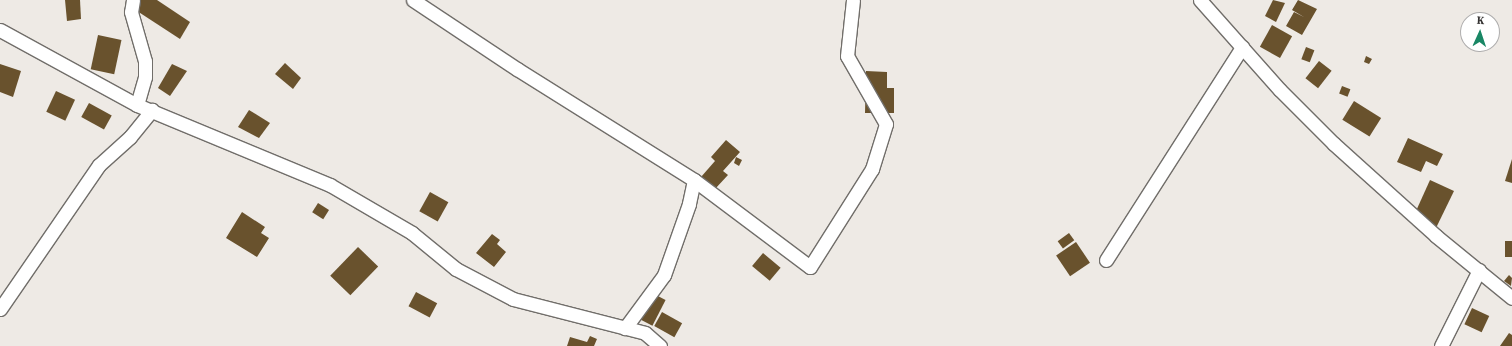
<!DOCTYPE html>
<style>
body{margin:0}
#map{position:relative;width:1512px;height:346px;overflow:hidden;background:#eeeae5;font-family:"Source Serif 4",serif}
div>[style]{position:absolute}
.building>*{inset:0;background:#69522d;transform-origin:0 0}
.roads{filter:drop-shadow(1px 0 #716e6a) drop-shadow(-1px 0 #716e6a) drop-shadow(0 1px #716e6a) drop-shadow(0 -1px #716e6a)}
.minor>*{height:13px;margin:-6.5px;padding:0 6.5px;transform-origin:6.5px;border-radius:6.5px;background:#fff}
span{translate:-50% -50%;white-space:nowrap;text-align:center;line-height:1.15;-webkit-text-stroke:4px #fff;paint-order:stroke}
.north{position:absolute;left:1460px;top:12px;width:40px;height:40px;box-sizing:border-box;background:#fff;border:1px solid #aeadad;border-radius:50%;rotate:3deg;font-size:11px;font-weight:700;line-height:16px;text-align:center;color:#343231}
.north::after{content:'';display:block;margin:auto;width:14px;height:18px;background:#198765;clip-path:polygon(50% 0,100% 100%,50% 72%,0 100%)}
</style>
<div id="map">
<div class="building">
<div style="clip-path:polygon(65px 0,80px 0,81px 19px,67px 21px)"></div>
<div style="clip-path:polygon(140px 0,157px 0,190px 22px,180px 39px,134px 9px)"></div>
<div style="clip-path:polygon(1273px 0,1285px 3px,1276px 22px,1265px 16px)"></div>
<div style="clip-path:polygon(1298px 0,1317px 9px,1302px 35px,1286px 26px,1294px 12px,1304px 17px,1292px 10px)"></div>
<div style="left:1272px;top:25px;width:23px;height:25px;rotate:29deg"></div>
<div style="left:98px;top:35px;width:24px;height:35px;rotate:12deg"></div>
<div style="left:1306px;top:47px;width:9px;height:13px;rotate:21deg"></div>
<div style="clip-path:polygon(1366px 56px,1372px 59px,1369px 64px,1364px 62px)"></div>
<div style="left:1319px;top:61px;width:16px;height:22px;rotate:38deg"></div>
<div style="clip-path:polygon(285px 63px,301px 78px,293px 89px,275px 74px)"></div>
<div style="clip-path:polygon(0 64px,21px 71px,13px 97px,0 92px)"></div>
<div style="clip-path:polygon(172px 64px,187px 71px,170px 96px,158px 88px)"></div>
<div style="clip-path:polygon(866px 71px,887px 72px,887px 88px,894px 88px,894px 113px,865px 113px)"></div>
<div style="left:1342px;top:86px;width:9px;height:8px;rotate:21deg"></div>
<div style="left:56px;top:91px;width:21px;height:23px;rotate:25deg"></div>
<div style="left:1354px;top:101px;width:32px;height:22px;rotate:32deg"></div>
<div style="left:89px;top:103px;width:26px;height:16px;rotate:29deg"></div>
<div style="clip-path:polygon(249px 110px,270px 123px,259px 138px,238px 127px)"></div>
<div style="clip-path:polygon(1408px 138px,1443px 154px,1437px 166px,1426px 161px,1421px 172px,1397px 162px)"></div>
<div style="clip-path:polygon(726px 140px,740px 152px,723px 171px,728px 175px,715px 189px,701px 177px,715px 161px,711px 157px)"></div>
<div style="clip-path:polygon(736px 157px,742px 160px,739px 166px,734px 163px)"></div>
<div style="clip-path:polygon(1512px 159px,1512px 183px,1505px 181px)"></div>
<div style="clip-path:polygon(1430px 180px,1454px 191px,1436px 228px,1416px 211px)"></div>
<div style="left:430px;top:192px;width:21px;height:22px;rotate:29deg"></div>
<div style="left:318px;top:203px;width:13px;height:11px;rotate:32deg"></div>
<div style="clip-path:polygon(242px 212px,265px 227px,261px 233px,269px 238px,257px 257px,226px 238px)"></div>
<div style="left:1069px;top:233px;width:9px;height:14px;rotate:54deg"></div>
<div style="clip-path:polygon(492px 234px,500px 240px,497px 244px,506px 252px,494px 267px,476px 253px)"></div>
<div style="left:1505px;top:241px;width:7px;height:16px"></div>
<div style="left:1076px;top:242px;width:25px;height:24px;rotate:56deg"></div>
<div style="left:358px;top:247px;width:28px;height:40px;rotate:44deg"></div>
<div style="left:763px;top:253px;width:23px;height:17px;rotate:40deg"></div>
<div style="clip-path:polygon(1509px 275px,1512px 278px,1511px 286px,1504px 281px)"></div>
<div style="left:416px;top:292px;width:24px;height:16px;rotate:28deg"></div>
<div style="left:654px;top:294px;width:13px;height:29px;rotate:27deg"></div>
<div style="left:1472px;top:308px;width:19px;height:18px;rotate:25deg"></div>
<div style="left:662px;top:312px;width:23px;height:16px;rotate:29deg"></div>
<div style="clip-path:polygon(1509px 333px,1512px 335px,1512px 346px,1500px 346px)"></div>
<div style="clip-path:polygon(590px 336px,597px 339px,594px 346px,567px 346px,570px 337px,587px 342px)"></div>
</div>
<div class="roads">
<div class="minor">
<div style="left:133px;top:0;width:12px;rotate:99deg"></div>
<div style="left:131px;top:12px;width:51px;rotate:74.1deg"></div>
<div style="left:145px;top:61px;width:16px;rotate:90deg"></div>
<div style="left:145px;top:77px;width:29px;rotate:106deg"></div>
<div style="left:413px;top:0;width:125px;rotate:33.6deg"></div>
<div style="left:517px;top:69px;width:209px;rotate:32.1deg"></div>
<div style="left:694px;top:180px;width:25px;rotate:102deg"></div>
<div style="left:689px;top:204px;width:75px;rotate:109.4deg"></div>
<div style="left:664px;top:275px;width:66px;rotate:126.3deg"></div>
<div style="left:1200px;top:0;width:120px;rotate:48.4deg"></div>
<div style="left:1280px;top:90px;width:76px;rotate:45deg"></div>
<div style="left:1334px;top:144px;width:137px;rotate:42deg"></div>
<div style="left:1436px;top:236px;width:98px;rotate:39.2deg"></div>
<div style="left:0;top:30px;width:156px;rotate:28.7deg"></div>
<div style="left:137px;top:105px;width:209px;rotate:22.5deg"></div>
<div style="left:330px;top:185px;width:95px;rotate:30.3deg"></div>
<div style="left:412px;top:233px;width:57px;rotate:39.3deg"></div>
<div style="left:456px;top:269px;width:64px;rotate:27.8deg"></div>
<div style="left:513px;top:299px;width:136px;rotate:14.4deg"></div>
<div style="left:645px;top:333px;width:20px;rotate:41deg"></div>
<div style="left:694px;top:180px;width:145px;rotate:36.9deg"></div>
<div style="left:810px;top:267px;width:116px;rotate:-57.7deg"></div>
<div style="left:872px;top:169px;width:47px;rotate:-72.7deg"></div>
<div style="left:886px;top:124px;width:78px;rotate:-119.8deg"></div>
<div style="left:847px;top:56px;width:56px;rotate:-83.9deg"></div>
<div style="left:1106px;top:260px;width:253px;rotate:-57.4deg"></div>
<div style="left:0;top:309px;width:175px;rotate:-55.5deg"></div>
<div style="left:99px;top:165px;width:42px;rotate:-42.1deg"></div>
<div style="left:130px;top:137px;width:35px;rotate:-51deg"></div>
<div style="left:1441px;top:346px;width:85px;rotate:-63.4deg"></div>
</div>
</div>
<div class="north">K</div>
</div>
